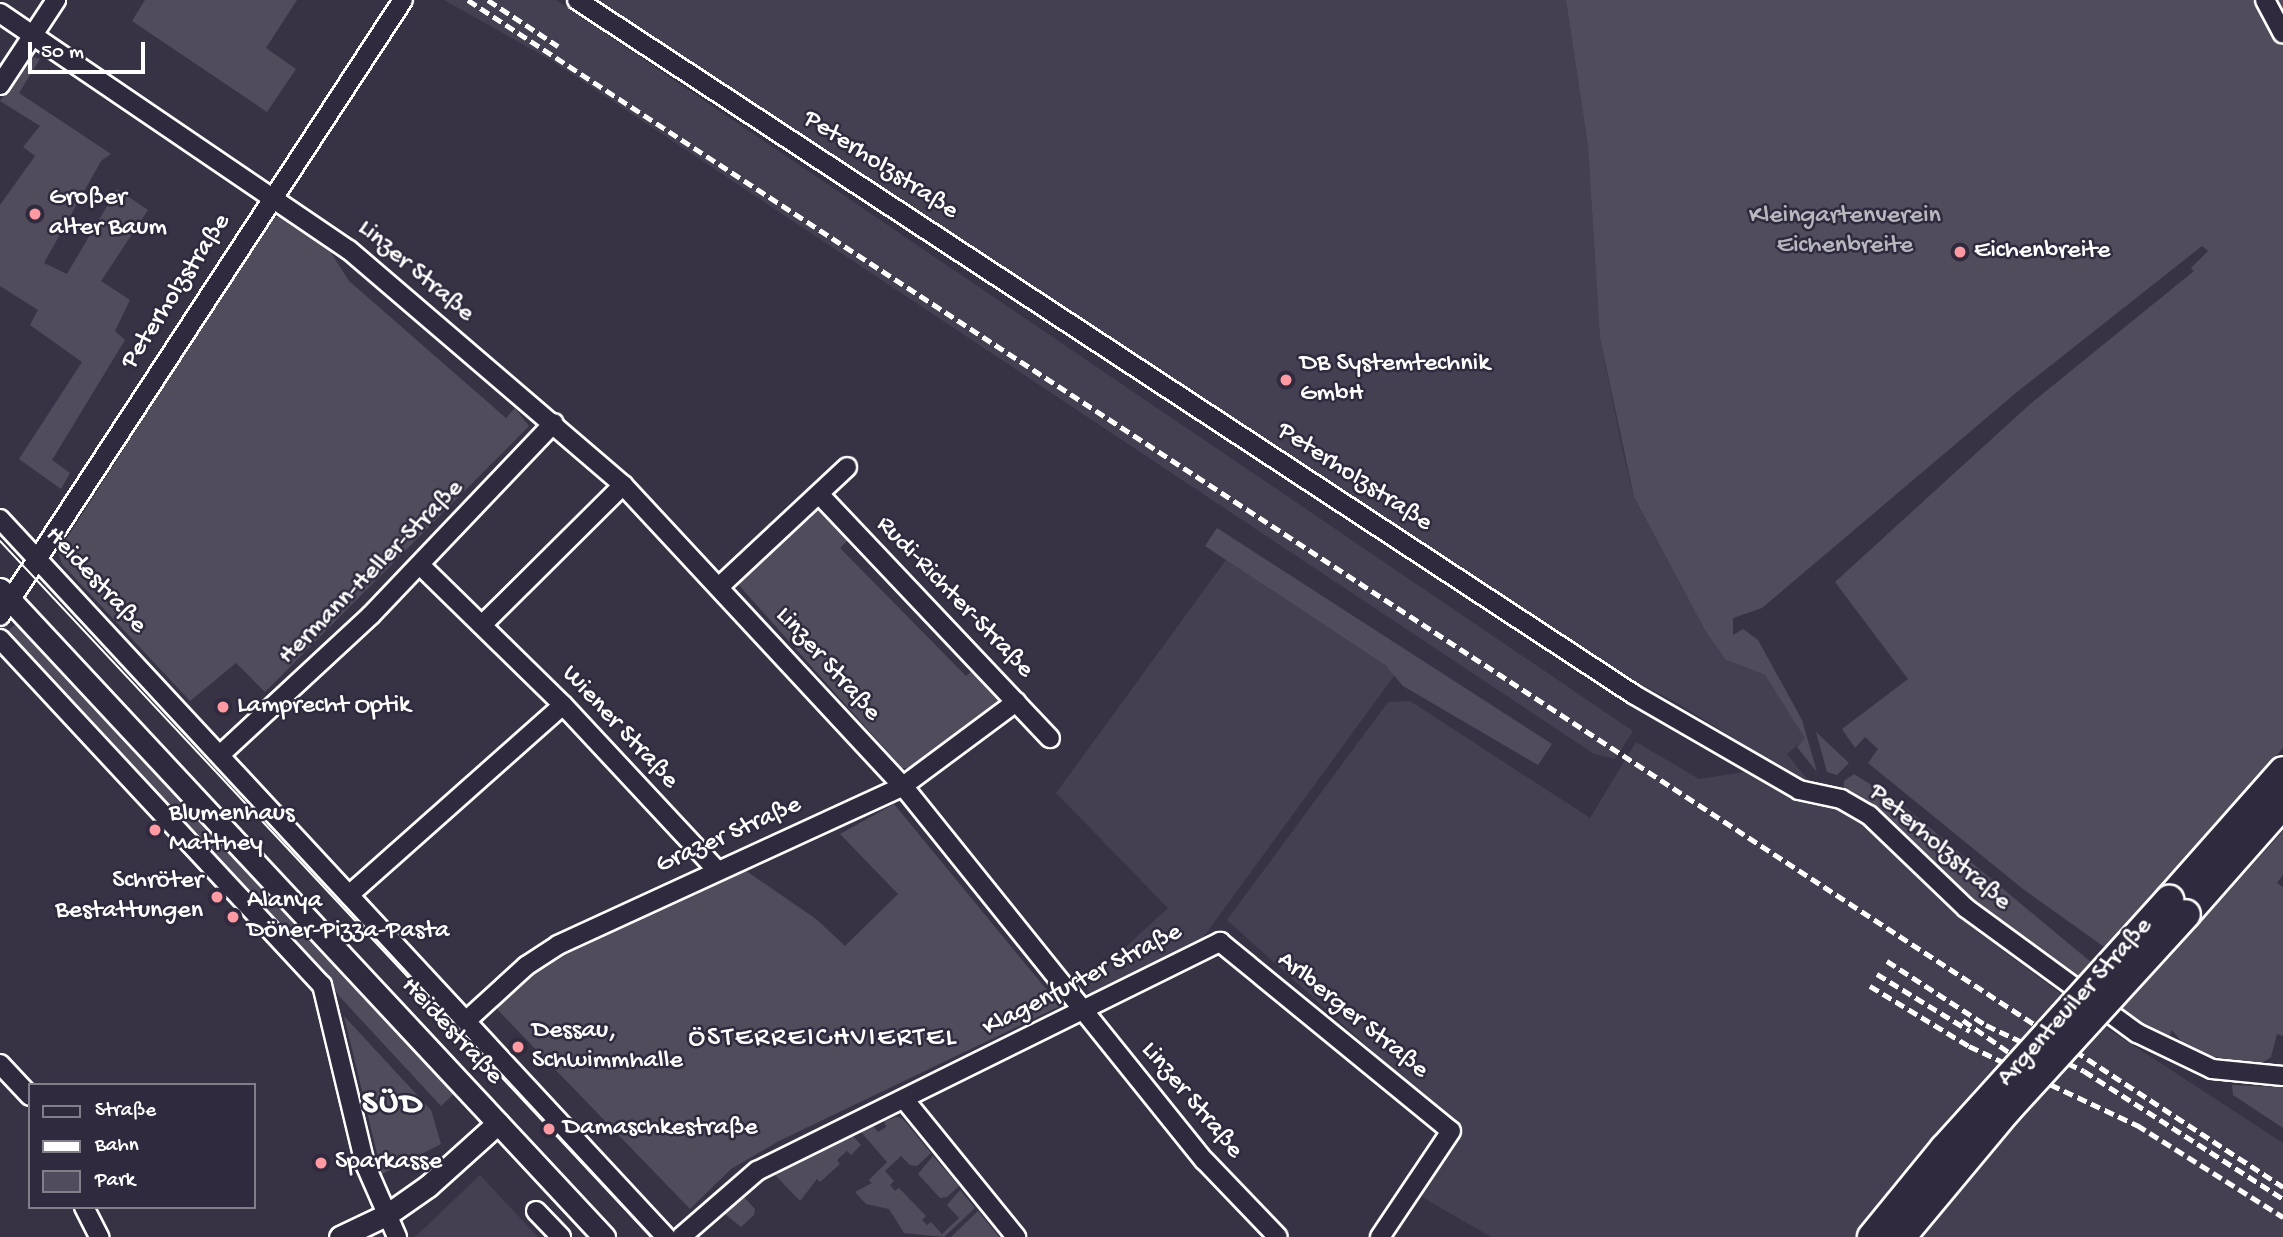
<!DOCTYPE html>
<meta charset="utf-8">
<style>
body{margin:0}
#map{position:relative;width:2283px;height:1237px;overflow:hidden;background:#373345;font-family:"Gochi Hand",sans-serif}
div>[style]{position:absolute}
.built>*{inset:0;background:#444051}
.green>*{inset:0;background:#514c5c}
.roads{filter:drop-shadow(2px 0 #fff) drop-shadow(-2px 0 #fff) drop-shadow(0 2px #fff) drop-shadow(0 -2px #fff)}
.minor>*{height:18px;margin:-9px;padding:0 9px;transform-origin:9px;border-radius:9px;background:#2f2a3d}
.tertiary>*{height:21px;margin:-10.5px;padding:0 10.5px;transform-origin:10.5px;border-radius:10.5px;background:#2f2a3d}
.primary>*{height:28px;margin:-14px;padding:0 14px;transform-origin:14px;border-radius:14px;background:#2f2a3d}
.tram>*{height:2px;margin:-1px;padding:0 1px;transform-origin:1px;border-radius:1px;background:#fff}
.rail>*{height:4.5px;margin-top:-2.25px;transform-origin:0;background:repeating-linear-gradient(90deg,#fff 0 10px,transparent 0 15px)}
.bridges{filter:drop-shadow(2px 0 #fff) drop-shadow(-2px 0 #fff) drop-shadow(0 2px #fff) drop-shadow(0 -2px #fff)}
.primary-bridge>*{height:28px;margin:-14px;padding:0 14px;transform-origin:14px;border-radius:14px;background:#2f2a3d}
.dots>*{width:19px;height:19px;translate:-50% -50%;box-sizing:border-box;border:4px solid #2f2a3d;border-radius:50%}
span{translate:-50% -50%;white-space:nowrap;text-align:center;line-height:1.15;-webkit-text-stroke:5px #2f2a3d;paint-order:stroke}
.street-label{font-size:26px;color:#fff}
.poi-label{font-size:26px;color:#fff}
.left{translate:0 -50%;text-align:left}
.right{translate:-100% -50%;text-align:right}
.park-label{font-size:26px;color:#b9b7be}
.neighbourhood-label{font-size:28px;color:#fff;letter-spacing:2px}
.district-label{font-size:33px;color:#fff;font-weight:700;letter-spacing:2px}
.legend{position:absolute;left:28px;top:1083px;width:228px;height:126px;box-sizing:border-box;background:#2f2a3d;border:2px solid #827f8b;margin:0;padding:9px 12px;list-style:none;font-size:21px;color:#fff}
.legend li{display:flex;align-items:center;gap:14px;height:35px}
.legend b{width:35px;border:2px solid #827f8b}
.scale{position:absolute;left:28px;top:42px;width:117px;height:32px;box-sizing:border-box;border:4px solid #fff;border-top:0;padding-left:9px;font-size:21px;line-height:24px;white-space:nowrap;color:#fff;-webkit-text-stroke:5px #2f2a3d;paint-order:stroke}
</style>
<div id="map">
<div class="built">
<div style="clip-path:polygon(444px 0,556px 0,1633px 731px,1615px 759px,1594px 754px,551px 60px)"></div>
<div style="clip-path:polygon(597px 0,1566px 0,1588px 146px,1600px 338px,1624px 457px,1634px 497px,1706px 632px,1726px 660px,1765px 675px,1806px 738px,1787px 754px,1829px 806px,1850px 814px,1872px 831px,1973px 928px,2105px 1027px,2283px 1143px,2283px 1237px,1491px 1237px,1417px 1194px,1458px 1128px,1227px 920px,1388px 702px,1410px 701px,1590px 818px,1636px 742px,1699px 779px,1751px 771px,1814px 805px,1775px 764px,1679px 704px,1584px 655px)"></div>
<div style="clip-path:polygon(1226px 560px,1396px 673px,1197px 946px,1094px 998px,1084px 985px,1168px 908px,1056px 793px)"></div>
<div style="clip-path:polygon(480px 1175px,538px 1237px,415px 1237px)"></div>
</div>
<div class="green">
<div style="clip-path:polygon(145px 0,297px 0,266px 48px,296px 69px,267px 112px,132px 21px)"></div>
<div style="clip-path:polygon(1566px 0,2283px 0,2283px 748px,2107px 949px,2023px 889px,1868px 763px,1878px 749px,1865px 737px,1855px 748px,1842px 729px,1908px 679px,1835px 582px,2029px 405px,2194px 271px,2191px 268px,2208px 251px,2202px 246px,2017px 392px,1762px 608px,1733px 618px,1733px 635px,1743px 629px,1758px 640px,1802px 720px,1817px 772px,1797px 747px,1805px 738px,1765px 675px,1726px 660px,1706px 632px,1634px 497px,1600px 338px,1588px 146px)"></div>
<div style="clip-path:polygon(33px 57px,40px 59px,19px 93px,111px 154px,101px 161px,44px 263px,67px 274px,117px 189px,148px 210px,101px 281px,130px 300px,115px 331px,125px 340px,52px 460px,70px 473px,61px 489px,19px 459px,82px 362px,30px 325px,38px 310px,0 286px,0 205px,35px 156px,23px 147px,40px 126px,0 101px)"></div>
<div style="clip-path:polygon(272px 217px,281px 217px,328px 248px,349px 281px,506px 418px,515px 408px,529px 426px,265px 692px,236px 663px,190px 701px,62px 564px,58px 552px)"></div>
<div style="clip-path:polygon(818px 510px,848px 540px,840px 548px,966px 676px,974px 669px,995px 689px,1001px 702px,911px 768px,902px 768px,737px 583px)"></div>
<div style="clip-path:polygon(1217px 528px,1552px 744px,1538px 765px,1403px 686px,1386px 666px,1205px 546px)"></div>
<div style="clip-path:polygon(21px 620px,457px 1091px,441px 1106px,339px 996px,324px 972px,6px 632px)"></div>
<div style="clip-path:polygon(1816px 732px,1849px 763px,1837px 775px,1827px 772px)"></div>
<div style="clip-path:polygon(1854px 774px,1900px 803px,2092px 963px,2076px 980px,1992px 920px,1876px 810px,1843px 791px,1844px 781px)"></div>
<div style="clip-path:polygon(894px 804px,1060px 1006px,779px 1141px,731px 1169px,690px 1209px,496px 1008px,566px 947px,742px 868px,816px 919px,845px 946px,898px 894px,840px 834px)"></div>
<div style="clip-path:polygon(2283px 831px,2283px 875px,2277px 883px,2283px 887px,2283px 1036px,2277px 1034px,2271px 1057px,2259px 1065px,2283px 1081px,2283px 1128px,2233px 1095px,2232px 1085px,2279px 1087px,2247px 1063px,2190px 1052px,2172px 1030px,2167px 1041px,2119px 1012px)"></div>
<div style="clip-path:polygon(344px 1016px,431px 1110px,441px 1144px,382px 1174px)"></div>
<div style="clip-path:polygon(896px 1117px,902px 1118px,931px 1153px,917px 1166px,910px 1165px,901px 1156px,885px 1171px,894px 1181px,890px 1185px,895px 1191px,899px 1188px,926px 1216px,922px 1220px,927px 1225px,931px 1222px,942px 1234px,959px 1218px,947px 1205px,960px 1190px,975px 1208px,944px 1237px,904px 1233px,889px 1209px,866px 1204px,855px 1192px,872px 1183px,869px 1180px,887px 1162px,861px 1132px,873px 1126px,878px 1132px,886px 1127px,884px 1121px)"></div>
<div style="clip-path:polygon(853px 1136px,861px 1145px,851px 1155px,847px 1151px,837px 1160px,840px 1164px,820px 1182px,817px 1179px,800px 1201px,775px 1175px)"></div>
<div style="clip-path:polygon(933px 1156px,959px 1186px,947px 1197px,940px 1198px,918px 1174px)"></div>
<div style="clip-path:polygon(744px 1197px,755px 1209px,754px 1215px,741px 1227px,725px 1214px)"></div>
<div style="clip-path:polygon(978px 1211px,999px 1237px,951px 1237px)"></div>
</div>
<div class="roads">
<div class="minor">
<div style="left:577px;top:0;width:1264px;rotate:33.31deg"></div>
<div style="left:1633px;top:694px;width:192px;rotate:30deg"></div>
<div style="left:1799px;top:790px;width:43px;rotate:12.1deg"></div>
<div style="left:1841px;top:799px;width:32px;rotate:30deg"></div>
<div style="left:1869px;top:815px;width:134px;rotate:43.8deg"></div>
<div style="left:1966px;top:908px;width:212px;rotate:36.2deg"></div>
<div style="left:2137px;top:1033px;width:83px;rotate:25.6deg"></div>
<div style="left:2212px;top:1069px;width:71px;rotate:5.6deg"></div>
<div style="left:2265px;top:0;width:38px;rotate:62deg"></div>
<div style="left:0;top:13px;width:422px;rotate:34.2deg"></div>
<div style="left:349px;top:250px;width:361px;rotate:40.6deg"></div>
<div style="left:623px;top:485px;width:411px;rotate:47.1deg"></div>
<div style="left:903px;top:786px;width:481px;rotate:51.2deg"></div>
<div style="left:1205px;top:1161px;width:105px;rotate:46.2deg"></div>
<div style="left:0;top:85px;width:102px;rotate:-56.6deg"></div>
<div style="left:819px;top:494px;width:336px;rotate:46.6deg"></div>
<div style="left:0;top:519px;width:979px;rotate:47.15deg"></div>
<div style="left:420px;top:565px;width:200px;rotate:44.4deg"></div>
<div style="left:563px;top:705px;width:224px;rotate:47deg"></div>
<div style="left:720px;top:586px;width:174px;rotate:-43.1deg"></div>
<div style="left:0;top:616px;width:736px;rotate:-56.81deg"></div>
<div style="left:482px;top:625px;width:199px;rotate:-44.8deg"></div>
<div style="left:0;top:639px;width:473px;rotate:47.1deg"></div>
<div style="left:322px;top:985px;width:184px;rotate:76.5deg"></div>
<div style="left:365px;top:1164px;width:80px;rotate:66.3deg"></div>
<div style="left:221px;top:754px;width:205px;rotate:-42.8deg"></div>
<div style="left:371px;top:615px;width:265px;rotate:-46.4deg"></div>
<div style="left:349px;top:895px;width:286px;rotate:-41.6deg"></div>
<div style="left:466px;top:1021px;width:81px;rotate:-42.5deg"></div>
<div style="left:526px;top:966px;width:38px;rotate:-33deg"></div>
<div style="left:558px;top:945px;width:380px;rotate:-24.7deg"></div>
<div style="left:903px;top:786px;width:141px;rotate:-36.6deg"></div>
<div style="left:0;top:1064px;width:44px;rotate:46.8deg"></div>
<div style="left:904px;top:1099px;width:178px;rotate:50.9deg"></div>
<div style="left:84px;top:1207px;width:34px;rotate:63deg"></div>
<div style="left:536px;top:1211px;width:36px;rotate:46deg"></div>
<div style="left:681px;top:1237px;width:101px;rotate:-41deg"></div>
<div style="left:757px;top:1171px;width:517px;rotate:-26.32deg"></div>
<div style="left:1220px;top:942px;width:298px;rotate:39.3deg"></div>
<div style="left:1451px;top:1131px;width:128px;rotate:123.8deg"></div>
</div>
<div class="tertiary">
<div style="left:0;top:589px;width:886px;rotate:47.01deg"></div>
<div style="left:340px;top:1237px;width:53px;rotate:-25.6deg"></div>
<div style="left:388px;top:1214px;width:49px;rotate:-35deg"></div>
<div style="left:428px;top:1186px;width:94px;rotate:-42deg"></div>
</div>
<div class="primary">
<div style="left:2169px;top:900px;width:172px;rotate:-48.5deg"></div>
<div style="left:2186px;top:914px;width:147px;rotate:-48.6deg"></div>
</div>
</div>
<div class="tram">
<div style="left:0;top:541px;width:953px;rotate:46.91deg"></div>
</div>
<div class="rail">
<div style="left:468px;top:0;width:2169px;rotate:33.18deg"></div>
<div style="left:488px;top:0;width:84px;rotate:33.3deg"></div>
<div style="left:1887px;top:961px;width:118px;rotate:32.9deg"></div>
<div style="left:1986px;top:1025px;width:108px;rotate:25.1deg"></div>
<div style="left:2084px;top:1071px;width:237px;rotate:32.7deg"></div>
<div style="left:1877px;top:974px;width:109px;rotate:31.5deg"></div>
<div style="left:1870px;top:986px;width:116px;rotate:31.2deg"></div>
<div style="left:1969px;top:1046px;width:186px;rotate:25.2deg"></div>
<div style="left:2137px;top:1125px;width:173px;rotate:32.2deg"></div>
<div style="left:1963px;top:1020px;width:70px;rotate:35.1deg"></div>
</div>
<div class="bridges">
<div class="primary-bridge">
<div style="left:1872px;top:1237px;width:114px;rotate:-50.7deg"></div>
<div style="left:1944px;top:1149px;width:336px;rotate:-47.9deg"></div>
<div style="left:1901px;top:1237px;width:165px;rotate:-50.2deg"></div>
<div style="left:2007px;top:1110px;width:265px;rotate:-47.6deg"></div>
</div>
</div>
<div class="dots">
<div style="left:35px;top:214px;background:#ff9aa2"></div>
<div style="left:1960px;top:252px;background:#ff9aa2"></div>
<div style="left:1286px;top:380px;background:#ff9aa2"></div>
<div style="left:223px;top:707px;background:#ff9aa2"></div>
<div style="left:155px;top:830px;background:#ff9aa2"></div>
<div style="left:217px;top:897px;background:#ff9aa2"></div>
<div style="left:233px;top:917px;background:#ff9aa2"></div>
<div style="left:518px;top:1047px;background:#ff9aa2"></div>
<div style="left:549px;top:1129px;background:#ff9aa2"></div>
<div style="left:321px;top:1163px;background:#ff9aa2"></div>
</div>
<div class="street-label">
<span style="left:880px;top:166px;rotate:33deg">Peterholzstraße</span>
<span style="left:415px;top:272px;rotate:40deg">Linzer Straße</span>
<span style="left:177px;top:292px;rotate:-57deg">Peterholzstraße</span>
<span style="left:1354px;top:478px;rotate:33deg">Peterholzstraße</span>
<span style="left:372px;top:573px;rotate:-45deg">Hermann-Heller-Straße</span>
<span style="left:95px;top:581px;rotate:47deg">Heidestraße</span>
<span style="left:954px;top:598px;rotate:46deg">Rudi-Richter-Straße</span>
<span style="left:827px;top:665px;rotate:48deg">Linzer Straße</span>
<span style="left:619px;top:728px;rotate:47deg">Wiener Straße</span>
<span style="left:729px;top:836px;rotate:-24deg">Grazer Straße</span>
<span style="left:1939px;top:848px;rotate:41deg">Peterholzstraße</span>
<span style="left:1083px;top:981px;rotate:-27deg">Klagenfurter Straße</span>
<span style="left:2076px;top:1003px;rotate:-48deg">Argenteuiler Straße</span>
<span style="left:1352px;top:1016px;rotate:39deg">Arlberger Straße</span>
<span style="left:451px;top:1032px;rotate:47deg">Heidestraße</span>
<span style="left:1191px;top:1101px;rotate:50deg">Linzer Straße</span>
</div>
<div class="poi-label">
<span class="left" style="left:49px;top:214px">Großer<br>alter Baum</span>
<span class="left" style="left:1974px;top:252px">Eichenbreite</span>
<span class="left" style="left:1300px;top:380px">DB Systemtechnik<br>GmbH</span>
<span class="left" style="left:237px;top:707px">Lamprecht Optik</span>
<span class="left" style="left:169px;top:830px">Blumenhaus<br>Matthey</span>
<span class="right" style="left:203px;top:897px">Schröter<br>Bestattungen</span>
<span class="left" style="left:247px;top:917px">Alanya<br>Döner-Pizza-Pasta</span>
<span class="left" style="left:532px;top:1047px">Dessau,<br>Schwimmhalle</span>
<span class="left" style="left:563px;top:1129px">Damaschkestraße</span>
<span class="left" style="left:335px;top:1163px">Sparkasse</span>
</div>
<div class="park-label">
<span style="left:1845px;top:232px">Kleingartenverein<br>Eichenbreite</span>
</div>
<div class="neighbourhood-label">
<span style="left:823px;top:1039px">ÖSTERREICHVIERTEL</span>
</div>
<div class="district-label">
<span style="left:393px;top:1106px">SÜD</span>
</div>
<ul class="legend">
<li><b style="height:9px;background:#2f2a3d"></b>Straße</li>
<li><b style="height:9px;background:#fff"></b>Bahn</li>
<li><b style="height:19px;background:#514c5c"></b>Park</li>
</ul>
<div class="scale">50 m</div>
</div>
